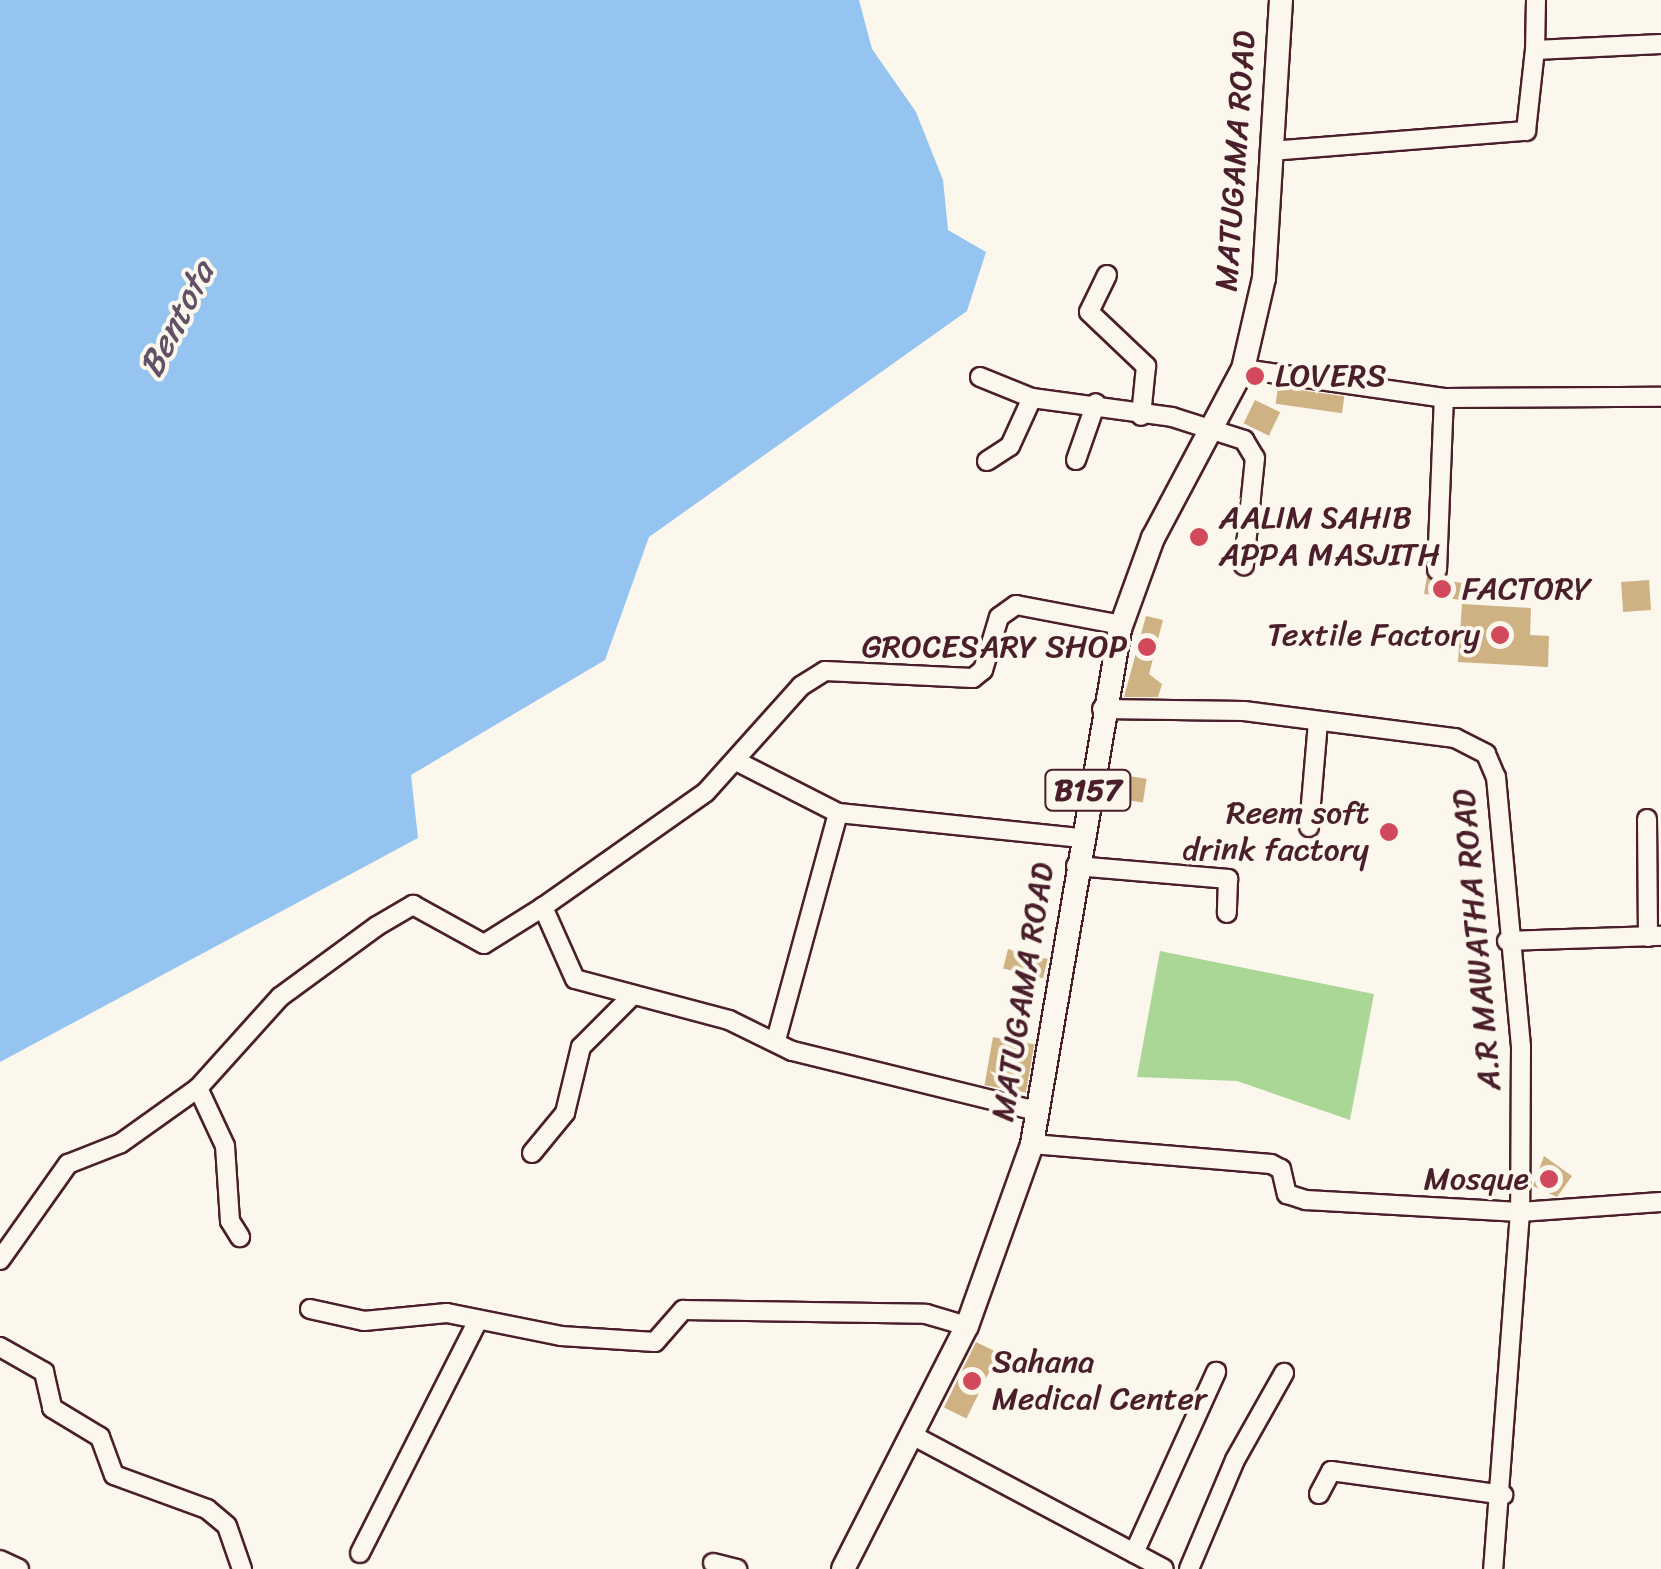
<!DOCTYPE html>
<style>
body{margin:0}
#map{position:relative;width:1661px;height:1569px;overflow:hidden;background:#fbf7ec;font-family:Sriracha,sans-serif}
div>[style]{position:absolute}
.green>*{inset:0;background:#abd796}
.water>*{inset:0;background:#95c4f0}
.building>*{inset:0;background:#cfb284;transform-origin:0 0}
.roads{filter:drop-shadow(2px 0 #4a1f2b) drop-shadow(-2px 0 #4a1f2b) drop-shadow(0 2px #4a1f2b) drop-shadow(0 -2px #4a1f2b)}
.minor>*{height:18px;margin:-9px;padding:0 9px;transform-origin:9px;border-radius:9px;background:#fbf7ec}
.major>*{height:22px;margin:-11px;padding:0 11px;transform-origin:11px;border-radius:11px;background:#fbf7ec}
.dots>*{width:28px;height:28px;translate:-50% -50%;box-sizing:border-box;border:5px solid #fbf7ec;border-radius:50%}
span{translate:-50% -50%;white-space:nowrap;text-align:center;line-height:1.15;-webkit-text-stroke:8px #fbf7ec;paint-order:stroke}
.shield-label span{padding:2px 8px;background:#fbf7ec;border:2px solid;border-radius:8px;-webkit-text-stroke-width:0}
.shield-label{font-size:30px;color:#4a1f2b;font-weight:700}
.street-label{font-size:32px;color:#4a1f2b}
.poi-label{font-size:32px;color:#4a1f2b}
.left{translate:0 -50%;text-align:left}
.right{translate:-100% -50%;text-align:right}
.water-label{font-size:35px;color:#605166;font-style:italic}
</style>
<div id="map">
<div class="green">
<div style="clip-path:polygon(1160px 951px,1374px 994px,1350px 1120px,1237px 1081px,1137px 1077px)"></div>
</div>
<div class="water">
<div style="clip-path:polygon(0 0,859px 0,872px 49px,916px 112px,943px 180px,948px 230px,986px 252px,967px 311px,649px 537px,605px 660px,411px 775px,418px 838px,0 1062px)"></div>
</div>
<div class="building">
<div style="left:1278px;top:387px;width:67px;height:17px;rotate:8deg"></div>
<div style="left:1255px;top:400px;width:28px;height:26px;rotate:26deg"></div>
<div style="left:1427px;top:577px;width:35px;height:17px;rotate:10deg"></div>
<div style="left:1649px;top:580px;width:30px;height:28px;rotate:86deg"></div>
<div style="clip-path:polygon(1462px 604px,1531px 608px,1530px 635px,1549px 636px,1548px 667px,1458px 662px)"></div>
<div style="clip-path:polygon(1146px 616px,1163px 620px,1149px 674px,1162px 684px,1158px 697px,1124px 697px)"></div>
<div style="left:1116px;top:774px;width:31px;height:24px;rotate:9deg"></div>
<div style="left:1008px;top:949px;width:41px;height:20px;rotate:14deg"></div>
<div style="left:993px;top:1037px;width:42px;height:49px;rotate:10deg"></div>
<div style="clip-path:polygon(1544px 1156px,1572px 1176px,1557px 1197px,1533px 1186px)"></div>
<div style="left:976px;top:1342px;width:25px;height:73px;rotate:26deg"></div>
</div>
<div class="roads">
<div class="minor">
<div style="left:1536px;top:0;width:50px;rotate:91.1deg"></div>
<div style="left:1535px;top:50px;width:126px;rotate:-2.7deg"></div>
<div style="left:1270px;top:151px;width:257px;rotate:-4.5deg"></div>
<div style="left:1526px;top:131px;width:81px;rotate:-83.7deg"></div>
<div style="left:1107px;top:275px;width:41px;rotate:115.9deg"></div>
<div style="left:1089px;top:312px;width:79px;rotate:43.5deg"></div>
<div style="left:1146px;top:366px;width:50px;rotate:95.7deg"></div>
<div style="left:1243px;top:369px;width:203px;rotate:8.2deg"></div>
<div style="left:1444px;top:398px;width:217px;rotate:-0.3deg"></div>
<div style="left:980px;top:377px;width:56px;rotate:22deg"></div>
<div style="left:1076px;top:460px;width:60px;rotate:-70.7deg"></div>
<div style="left:987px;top:461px;width:27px;rotate:-33deg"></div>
<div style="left:1010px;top:446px;width:53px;rotate:-65.4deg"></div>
<div style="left:1032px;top:398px;width:141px;rotate:7.7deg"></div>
<div style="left:1172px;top:417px;width:76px;rotate:17.7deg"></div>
<div style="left:1244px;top:440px;width:21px;rotate:59deg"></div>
<div style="left:1255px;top:458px;width:108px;rotate:95.9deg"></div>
<div style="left:1437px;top:570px;width:172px;rotate:-87.7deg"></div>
<div style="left:1102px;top:709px;width:142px;rotate:0.8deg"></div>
<div style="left:1244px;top:711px;width:213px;rotate:7.3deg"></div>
<div style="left:1455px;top:738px;width:35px;rotate:27deg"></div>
<div style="left:1486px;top:754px;width:25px;rotate:67deg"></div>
<div style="left:1496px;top:777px;width:271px;rotate:84.7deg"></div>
<div style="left:1521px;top:1047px;width:165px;rotate:90.3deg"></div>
<div style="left:1520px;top:1212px;width:358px;rotate:94.3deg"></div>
<div style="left:740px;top:763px;width:110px;rotate:27deg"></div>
<div style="left:1647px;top:819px;width:118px;rotate:89.5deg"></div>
<div style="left:1309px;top:827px;width:106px;rotate:-85.1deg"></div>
<div style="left:1076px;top:866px;width:153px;rotate:4.9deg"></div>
<div style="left:1228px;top:879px;width:34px;rotate:92deg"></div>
<div style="left:1507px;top:941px;width:154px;rotate:-1.9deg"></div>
<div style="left:776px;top:1040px;width:235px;rotate:-74.7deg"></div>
<div style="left:838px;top:813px;width:243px;rotate:5.9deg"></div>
<div style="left:198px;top:1088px;width:64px;rotate:65deg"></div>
<div style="left:225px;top:1146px;width:75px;rotate:86.2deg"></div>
<div style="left:230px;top:1221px;width:19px;rotate:58deg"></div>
<div style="left:1037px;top:1111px;width:252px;rotate:-166.2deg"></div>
<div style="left:792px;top:1051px;width:70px;rotate:-153.8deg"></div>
<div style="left:729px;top:1020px;width:159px;rotate:-165.1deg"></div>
<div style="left:575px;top:979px;width:79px;rotate:-114deg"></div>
<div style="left:543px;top:907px;width:199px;rotate:-35.2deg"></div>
<div style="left:706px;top:792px;width:142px;rotate:-48.1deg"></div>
<div style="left:801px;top:686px;width:28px;rotate:-32deg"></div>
<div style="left:825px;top:671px;width:148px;rotate:2.7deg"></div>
<div style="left:973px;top:678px;width:13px;rotate:-39deg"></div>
<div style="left:983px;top:670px;width:55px;rotate:-73.2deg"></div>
<div style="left:999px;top:617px;width:21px;rotate:-35deg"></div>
<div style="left:1016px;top:605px;width:108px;rotate:10.7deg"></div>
<div style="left:1032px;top:1144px;width:240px;rotate:4.8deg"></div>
<div style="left:1271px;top:1164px;width:11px;rotate:27deg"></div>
<div style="left:1281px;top:1169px;width:26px;rotate:77deg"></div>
<div style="left:1287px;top:1194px;width:20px;rotate:18deg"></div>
<div style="left:1306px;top:1200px;width:214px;rotate:3.2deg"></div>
<div style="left:1520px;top:1212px;width:141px;rotate:-4.1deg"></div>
<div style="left:532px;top:1153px;width:52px;rotate:-50.5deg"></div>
<div style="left:565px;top:1113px;width:68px;rotate:-76.4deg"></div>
<div style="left:581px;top:1047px;width:74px;rotate:-45deg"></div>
<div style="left:0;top:1260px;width:118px;rotate:-54.7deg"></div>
<div style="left:68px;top:1164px;width:57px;rotate:-21.6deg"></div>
<div style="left:121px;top:1143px;width:95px;rotate:-35.5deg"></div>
<div style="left:198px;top:1088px;width:122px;rotate:-48deg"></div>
<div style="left:280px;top:997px;width:120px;rotate:-36.2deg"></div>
<div style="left:377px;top:926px;width:42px;rotate:-30.3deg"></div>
<div style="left:413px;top:905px;width:81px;rotate:28.8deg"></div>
<div style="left:484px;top:944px;width:70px;rotate:-32.1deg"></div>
<div style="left:310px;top:1309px;width:55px;rotate:12.5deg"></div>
<div style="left:364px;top:1321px;width:83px;rotate:-5.5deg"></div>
<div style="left:447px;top:1313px;width:116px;rotate:11.4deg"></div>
<div style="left:561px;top:1336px;width:94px;rotate:3.7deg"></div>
<div style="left:655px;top:1342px;width:43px;rotate:-48.8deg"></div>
<div style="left:683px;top:1310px;width:243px;rotate:0.9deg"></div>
<div style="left:926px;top:1314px;width:43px;rotate:16.3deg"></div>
<div style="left:0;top:1347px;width:51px;rotate:29.6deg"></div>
<div style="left:44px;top:1372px;width:37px;rotate:77deg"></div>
<div style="left:52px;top:1408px;width:56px;rotate:31.1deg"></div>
<div style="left:100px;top:1437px;width:40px;rotate:69.8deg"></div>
<div style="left:114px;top:1475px;width:99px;rotate:20.1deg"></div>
<div style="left:207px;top:1509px;width:26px;rotate:40deg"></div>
<div style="left:227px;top:1526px;width:46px;rotate:70.8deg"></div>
<div style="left:912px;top:1435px;width:285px;rotate:28deg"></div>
<div style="left:1319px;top:1494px;width:26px;rotate:-62deg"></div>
<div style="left:1331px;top:1471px;width:174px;rotate:7.9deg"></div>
<div style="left:360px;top:1553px;width:257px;rotate:-63.1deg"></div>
<div style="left:1134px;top:1553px;width:199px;rotate:-65.6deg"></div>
<div style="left:0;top:1560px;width:21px;rotate:25deg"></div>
<div style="left:713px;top:1563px;width:25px;rotate:14deg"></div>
<div style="left:1189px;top:1569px;width:118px;rotate:-67.1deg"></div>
<div style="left:1235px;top:1460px;width:100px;rotate:-60.6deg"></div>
</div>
<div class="major">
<div style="left:843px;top:1569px;width:273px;rotate:-63deg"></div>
<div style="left:967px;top:1326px;width:193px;rotate:-70.3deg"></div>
<div style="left:1032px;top:1144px;width:522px;rotate:-80.3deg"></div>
<div style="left:1120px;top:629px;width:97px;rotate:-70.1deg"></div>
<div style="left:1153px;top:538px;width:191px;rotate:-62deg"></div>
<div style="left:1243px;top:369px;width:93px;rotate:-77deg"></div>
<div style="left:1264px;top:278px;width:279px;rotate:-86.5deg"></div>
</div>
</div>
<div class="dots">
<div style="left:1255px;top:376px;background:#d1495b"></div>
<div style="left:1199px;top:537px;background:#d1495b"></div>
<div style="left:1442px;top:589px;background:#d1495b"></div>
<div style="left:1500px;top:635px;background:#d1495b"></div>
<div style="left:1147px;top:647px;background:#d1495b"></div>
<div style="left:1389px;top:832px;background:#d1495b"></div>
<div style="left:1549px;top:1179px;background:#d1495b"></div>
<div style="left:972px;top:1381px;background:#d1495b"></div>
</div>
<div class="shield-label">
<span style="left:1088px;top:790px">B157</span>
</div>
<div class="street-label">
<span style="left:1236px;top:161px;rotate:-86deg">MATUGAMA ROAD</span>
<span style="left:1477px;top:940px;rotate:-95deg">A.R MAWATHA ROAD</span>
<span style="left:1023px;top:992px;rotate:-81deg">MATUGAMA ROAD</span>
</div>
<div class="poi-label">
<span class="left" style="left:1275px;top:376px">LOVERS</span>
<span class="left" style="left:1219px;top:537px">AALIM SAHIB<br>APPA MASJITH</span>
<span class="left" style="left:1462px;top:589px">FACTORY</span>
<span class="right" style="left:1480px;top:635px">Textile Factory</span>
<span class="right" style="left:1127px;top:647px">GROCESARY SHOP</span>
<span class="right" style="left:1369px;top:832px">Reem soft<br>drink factory</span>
<span class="right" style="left:1529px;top:1179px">Mosque</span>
<span class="left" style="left:992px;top:1381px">Sahana<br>Medical Center</span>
</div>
<div class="water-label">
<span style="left:176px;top:319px;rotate:-63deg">Bentota</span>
</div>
</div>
